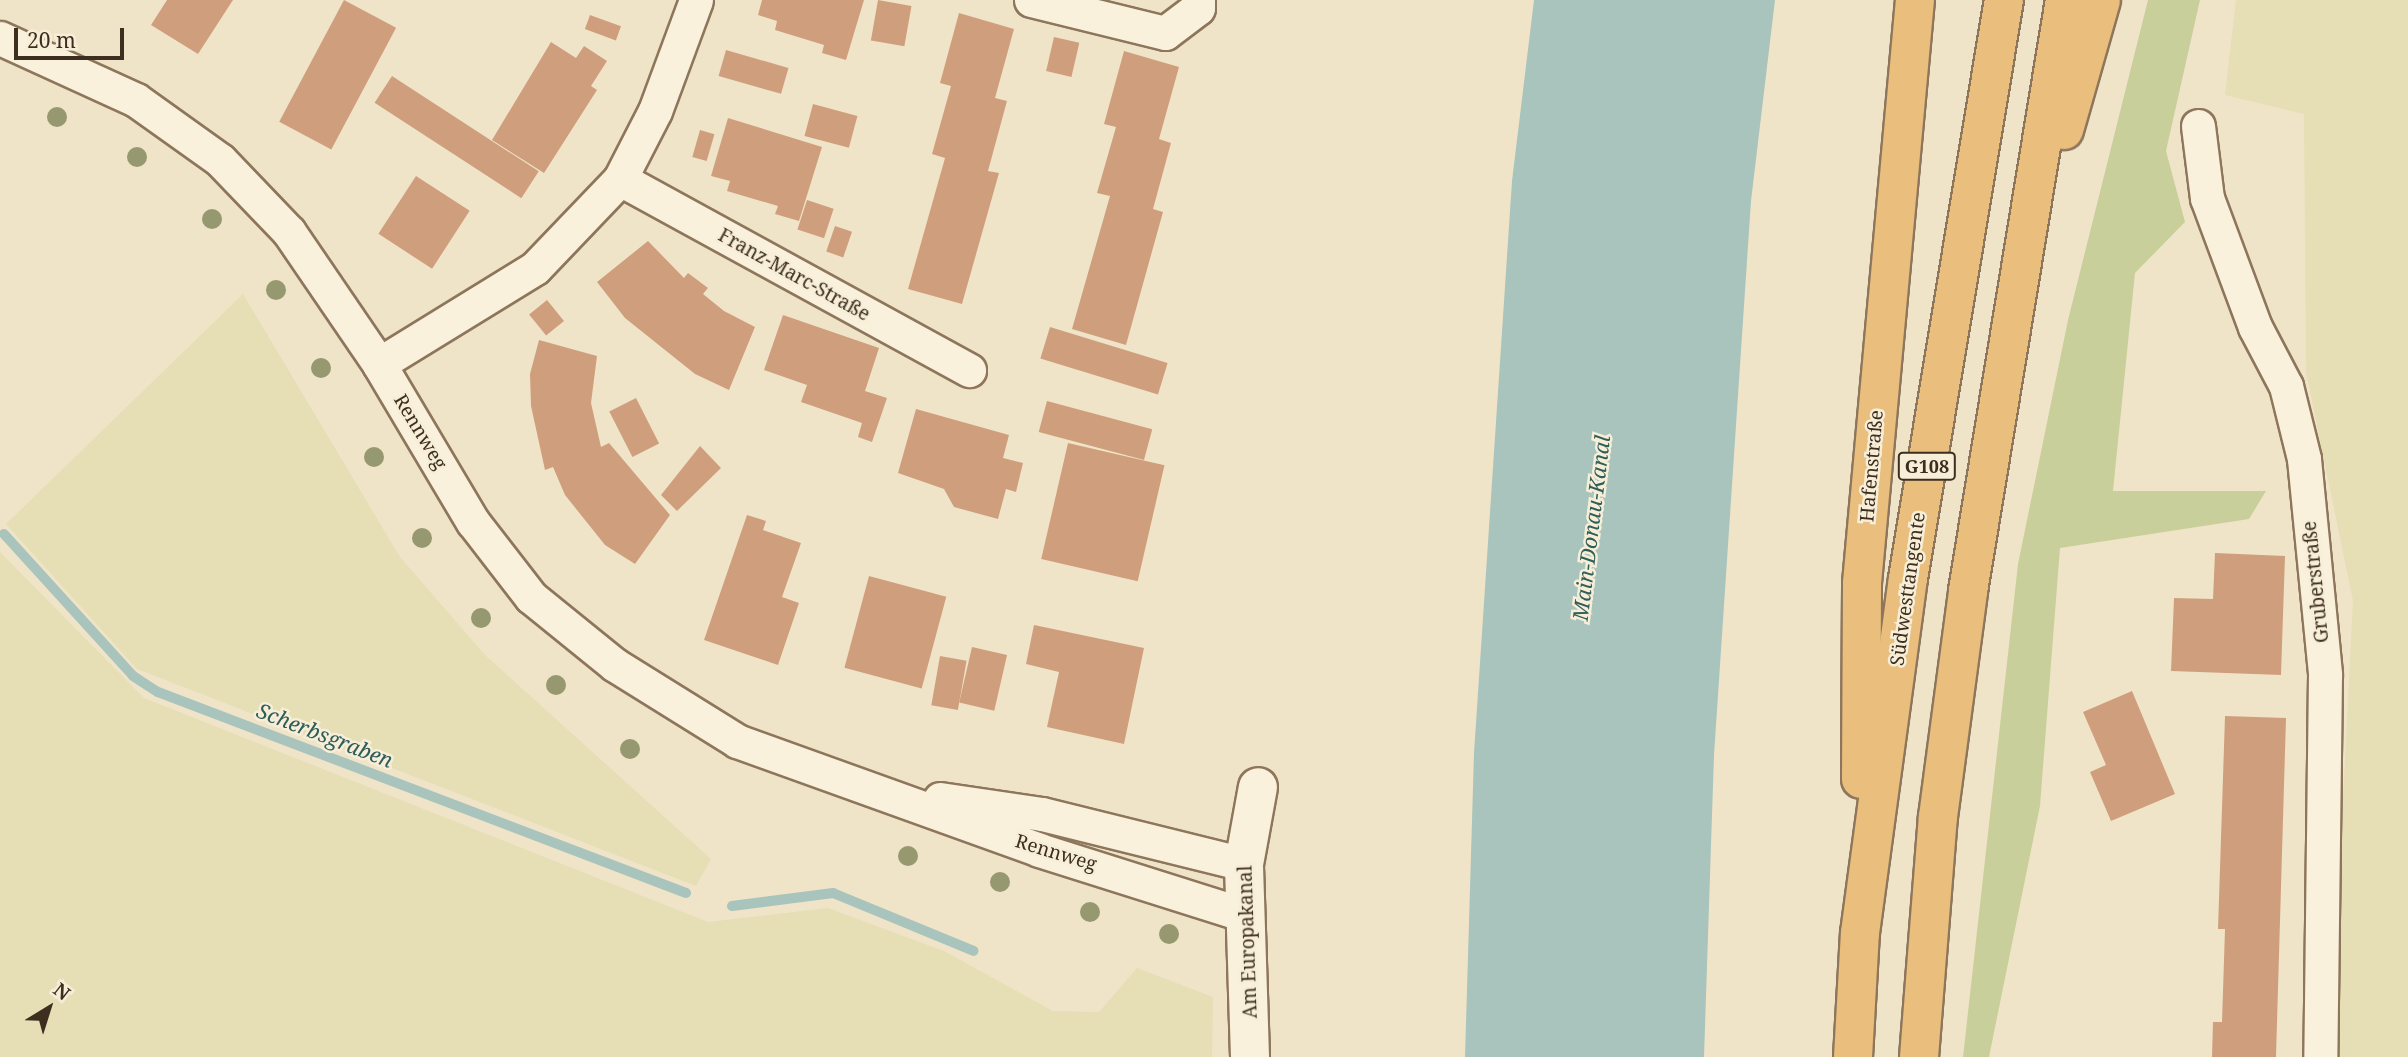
<!DOCTYPE html>
<meta charset="utf-8">
<style>
body{margin:0}
#map{position:relative;width:2408px;height:1057px;overflow:hidden;background:#f0e4c8;font-family:"Noto Serif",serif}
div>[style]{position:absolute}
.farmland>*{inset:0;background:#e6deb5}
.green>*{inset:0;background:#c9cf9b}
.water>*{inset:0;background:#a9c4bc}
.stream>*{height:10px;margin:-5px;padding:0 5px;transform-origin:5px;border-radius:5px;background:#a9c4bc}
.building>*{inset:0;background:#cf9f7d;transform-origin:0 0}
.roads{filter:drop-shadow(2px 0 #8d765c) drop-shadow(-2px 0 #8d765c) drop-shadow(0 2px #8d765c) drop-shadow(0 -2px #8d765c)}
.minor>*{height:33px;margin:-16.5px;padding:0 16.5px;transform-origin:16.5px;border-radius:16.5px;background:#faf1dc}
.tertiary>*{height:38px;margin:-19px;padding:0 19px;transform-origin:19px;border-radius:19px;background:#faf1dc}
.trunk>*{height:38px;margin:-19px;padding:0 19px;transform-origin:19px;border-radius:19px;background:#eabe7c}
.trees>*{width:20px;height:20px;margin:-10px;border-radius:50%;background:#96986f}
span{translate:-50% -50%;white-space:nowrap;text-align:center;line-height:1.15;-webkit-text-stroke:5px #f7eed8;paint-order:stroke}
.shield-label span{padding:2px 5px;background:#f7eed8;border:2px solid;border-radius:5px;-webkit-text-stroke-width:0}
.shield-label{font-size:18px;color:#3d2e20;font-weight:700}
.street-label{font-size:19px;color:#3d2e20}
.water-label{font-size:21px;color:#2f5d5a;font-style:italic}
.north{position:absolute;left:14px;top:973px;width:70px;height:70px;-webkit-text-stroke:5px #f7eed8;paint-order:stroke;rotate:38deg;font-size:19px;font-weight:700;line-height:28px;text-align:center;color:#3d2e20}
.north::after{content:'';display:block;margin:auto;width:24px;height:32px;background:#3d2e20;clip-path:polygon(50% 0,100% 100%,50% 72%,0 100%)}
.scale{position:absolute;left:14px;top:28px;width:110px;height:32px;box-sizing:border-box;border:4px solid #3d2e20;border-top:0;padding-left:9px;font-size:21px;line-height:24px;white-space:nowrap;color:#3d2e20;-webkit-text-stroke:5px #f7eed8;paint-order:stroke}
</style>
<div id="map">
<div class="farmland">
<div style="clip-path:polygon(2236px 0,2408px 0,2408px 1057px,2330px 1057px,2353px 601px,2306px 372px,2304px 114px,2225px 95px)"></div>
<div style="clip-path:polygon(243px 294px,400px 557px,485px 655px,711px 859px,696px 886px,137px 669px,6px 524px)"></div>
<div style="clip-path:polygon(0 552px,144px 698px,708px 922px,828px 908px,944px 951px,1053px 1011px,1099px 1012px,1137px 968px,1213px 997px,1212px 1057px,0 1057px)"></div>
</div>
<div class="green">
<div style="clip-path:polygon(2148px 0,2200px 0,2166px 151px,2185px 222px,2135px 273px,2113px 491px,2266px 491px,2249px 519px,2060px 548px,2040px 806px,1989px 1057px,1963px 1057px,2018px 564px,2068px 320px)"></div>
</div>
<div class="water">
<div style="clip-path:polygon(1534px 0,1775px 0,1751px 201px,1714px 755px,1704px 1057px,1465px 1057px,1474px 753px,1512px 181px)"></div>
</div>
<div class="stream">
<div style="left:4px;top:534px;width:192px;rotate:47.7deg"></div>
<div style="left:133px;top:676px;width:30px;rotate:33deg"></div>
<div style="left:158px;top:692px;width:565px;rotate:20.84deg"></div>
<div style="left:732px;top:906px;width:102px;rotate:-7.3deg"></div>
<div style="left:833px;top:893px;width:152px;rotate:22.4deg"></div>
</div>
<div class="building">
<div style="clip-path:polygon(167px 0,233px 0,198px 54px,151px 25px)"></div>
<div style="left:344px;top:0;width:59px;height:138px;rotate:28deg"></div>
<div style="clip-path:polygon(762px 0,864px 0,846px 60px,822px 53px,824px 45px,775px 30px,777px 21px,758px 15px)"></div>
<div style="left:878px;top:0;width:34px;height:41px;rotate:10deg"></div>
<div style="clip-path:polygon(959px 13px,1014px 29px,995px 98px,1007px 101px,988px 171px,999px 173px,962px 304px,908px 289px,945px 158px,932px 154px,951px 86px,940px 83px)"></div>
<div style="left:590px;top:15px;width:33px;height:15px;rotate:20deg"></div>
<div style="left:1054px;top:37px;width:26px;height:35px;rotate:13deg"></div>
<div style="clip-path:polygon(551px 42px,576px 58px,584px 46px,607px 61px,591px 86px,597px 90px,544px 173px,492px 140px)"></div>
<div style="left:726px;top:50px;width:65px;height:27px;rotate:16deg"></div>
<div style="clip-path:polygon(1124px 51px,1179px 67px,1159px 139px,1171px 143px,1153px 209px,1163px 212px,1126px 345px,1072px 329px,1110px 196px,1097px 193px,1116px 127px,1104px 124px)"></div>
<div style="left:392px;top:76px;width:175px;height:32px;rotate:33deg"></div>
<div style="left:813px;top:104px;width:46px;height:33px;rotate:15deg"></div>
<div style="clip-path:polygon(728px 118px,822px 147px,799px 221px,775px 214px,778px 206px,727px 191px,730px 181px,711px 176px)"></div>
<div style="left:700px;top:130px;width:15px;height:28px;rotate:16deg"></div>
<div style="left:416px;top:176px;width:64px;height:69px;rotate:33deg"></div>
<div style="left:807px;top:200px;width:28px;height:31px;rotate:18deg"></div>
<div style="left:835px;top:226px;width:18px;height:27px;rotate:19deg"></div>
<div style="clip-path:polygon(648px 241px,684px 278px,688px 273px,708px 288px,703px 294px,724px 311px,755px 327px,729px 390px,695px 374px,625px 318px,597px 282px)"></div>
<div style="left:547px;top:300px;width:27px;height:23px;rotate:51deg"></div>
<div style="clip-path:polygon(783px 315px,879px 348px,865px 391px,887px 398px,872px 442px,858px 437px,862px 423px,801px 402px,807px 385px,764px 370px)"></div>
<div style="left:1050px;top:327px;width:123px;height:33px;rotate:17deg"></div>
<div style="clip-path:polygon(539px 340px,597px 356px,591px 403px,601px 447px,609px 443px,670px 515px,635px 564px,605px 545px,565px 495px,553px 467px,545px 470px,531px 406px,530px 374px)"></div>
<div style="left:636px;top:398px;width:51px;height:30px;rotate:63deg"></div>
<div style="left:1047px;top:401px;width:109px;height:32px;rotate:15deg"></div>
<div style="clip-path:polygon(916px 409px,1009px 435px,1003px 458px,1023px 463px,1016px 492px,1006px 489px,998px 519px,954px 507px,944px 489px,898px 473px)"></div>
<div style="left:1068px;top:443px;width:99px;height:119px;rotate:13deg"></div>
<div style="clip-path:polygon(700px 446px,721px 468px,677px 511px,661px 495px)"></div>
<div style="clip-path:polygon(747px 515px,766px 521px,763px 530px,801px 543px,782px 597px,799px 603px,778px 665px,704px 640px)"></div>
<div style="clip-path:polygon(2215px 553px,2285px 556px,2281px 675px,2171px 671px,2174px 598px,2213px 599px)"></div>
<div style="left:869px;top:576px;width:80px;height:95px;rotate:15deg"></div>
<div style="clip-path:polygon(1034px 625px,1144px 648px,1124px 744px,1047px 727px,1059px 672px,1026px 664px)"></div>
<div style="left:972px;top:647px;width:36px;height:57px;rotate:13deg"></div>
<div style="left:940px;top:656px;width:27px;height:50px;rotate:10deg"></div>
<div style="clip-path:polygon(2132px 691px,2175px 794px,2111px 821px,2090px 772px,2106px 765px,2083px 712px)"></div>
<div style="clip-path:polygon(2225px 716px,2286px 718px,2276px 1057px,2212px 1057px,2213px 1022px,2222px 1022px,2225px 929px,2218px 929px)"></div>
</div>
<div class="roads">
<div class="minor">
<div style="left:1031px;top:0;width:138px;rotate:13.8deg"></div>
<div style="left:1165px;top:33px;width:41px;rotate:-37.1deg"></div>
<div style="left:1198px;top:8px;width:8px;rotate:-90deg"></div>
<div style="left:0;top:38px;width:149px;rotate:24.5deg"></div>
<div style="left:136px;top:100px;width:103px;rotate:35.5deg"></div>
<div style="left:220px;top:160px;width:100px;rotate:46.2deg"></div>
<div style="left:289px;top:232px;width:160px;rotate:55.7deg"></div>
<div style="left:379px;top:364px;width:184px;rotate:59.3deg"></div>
<div style="left:473px;top:522px;width:95px;rotate:52.3deg"></div>
<div style="left:531px;top:597px;width:108px;rotate:39deg"></div>
<div style="left:615px;top:665px;width:144px;rotate:31.9deg"></div>
<div style="left:737px;top:741px;width:321px;rotate:19.8deg"></div>
<div style="left:1039px;top:850px;width:216px;rotate:17.5deg"></div>
<div style="left:2198px;top:126px;width:73px;rotate:82.9deg"></div>
<div style="left:2207px;top:198px;width:138px;rotate:69.6deg"></div>
<div style="left:2255px;top:327px;width:67px;rotate:62.3deg"></div>
<div style="left:2286px;top:386px;width:75px;rotate:76.1deg"></div>
<div style="left:2304px;top:459px;width:217px;rotate:84.4deg"></div>
<div style="left:2325px;top:675px;width:382px;rotate:90.7deg"></div>
<div style="left:620px;top:179px;width:398px;rotate:28.7deg"></div>
<div style="left:379px;top:364px;width:183px;rotate:-31.6deg"></div>
<div style="left:535px;top:268px;width:123px;rotate:-46.3deg"></div>
<div style="left:620px;top:179px;width:76px;rotate:-62.8deg"></div>
<div style="left:655px;top:111px;width:118px;rotate:-69.7deg"></div>
<div style="left:940px;top:799px;width:103px;rotate:8.4deg"></div>
<div style="left:1042px;top:814px;width:208px;rotate:13.9deg"></div>
</div>
<div class="tertiary">
<div style="left:1250px;top:1057px;width:193px;rotate:-91.8deg"></div>
<div style="left:1244px;top:864px;width:78px;rotate:-79.7deg"></div>
</div>
<div class="trunk">
<div style="left:2064px;top:130px;width:135px;rotate:-74.1deg"></div>
<div style="left:1861px;top:779px;width:196px;rotate:-89.7deg"></div>
<div style="left:1862px;top:583px;width:585px;rotate:-84.81deg"></div>
<div style="left:1853px;top:1057px;width:124px;rotate:-86.8deg"></div>
<div style="left:1860px;top:933px;width:357px;rotate:-82.3deg"></div>
<div style="left:1908px;top:579px;width:587px;rotate:-80.59deg"></div>
<div style="left:1919px;top:1057px;width:241px;rotate:-85.5deg"></div>
<div style="left:1938px;top:817px;width:228px;rotate:-82.4deg"></div>
<div style="left:1968px;top:591px;width:599px;rotate:-80.68deg"></div>
</div>
</div>
<div class="trees">
<div style="left:57px;top:117px"></div>
<div style="left:137px;top:157px"></div>
<div style="left:212px;top:219px"></div>
<div style="left:276px;top:290px"></div>
<div style="left:321px;top:368px"></div>
<div style="left:374px;top:457px"></div>
<div style="left:422px;top:538px"></div>
<div style="left:481px;top:618px"></div>
<div style="left:556px;top:685px"></div>
<div style="left:630px;top:749px"></div>
<div style="left:908px;top:856px"></div>
<div style="left:1000px;top:882px"></div>
<div style="left:1090px;top:912px"></div>
<div style="left:1169px;top:934px"></div>
</div>
<div class="shield-label">
<span style="left:1927px;top:466px">G108</span>
</div>
<div class="street-label">
<span style="left:794px;top:275px;rotate:29deg">Franz-Marc-Straße</span>
<span style="left:420px;top:432px;rotate:59deg">Rennweg</span>
<span style="left:1872px;top:466px;rotate:-85deg">Hafenstraße</span>
<span style="left:2316px;top:582px;rotate:-96deg">Gruberstraße</span>
<span style="left:1908px;top:589px;rotate:-82deg">Südwesttangente</span>
<span style="left:1056px;top:853px;rotate:17deg">Rennweg</span>
<span style="left:1248px;top:942px;rotate:-92deg">Am Europakanal</span>
</div>
<div class="water-label">
<span style="left:1591px;top:528px;rotate:-83deg">Main-Donau-Kanal</span>
<span style="left:325px;top:735px;rotate:21deg">Scherbsgraben</span>
</div>
<div class="north">N</div>
<div class="scale">20 m</div>
</div>
